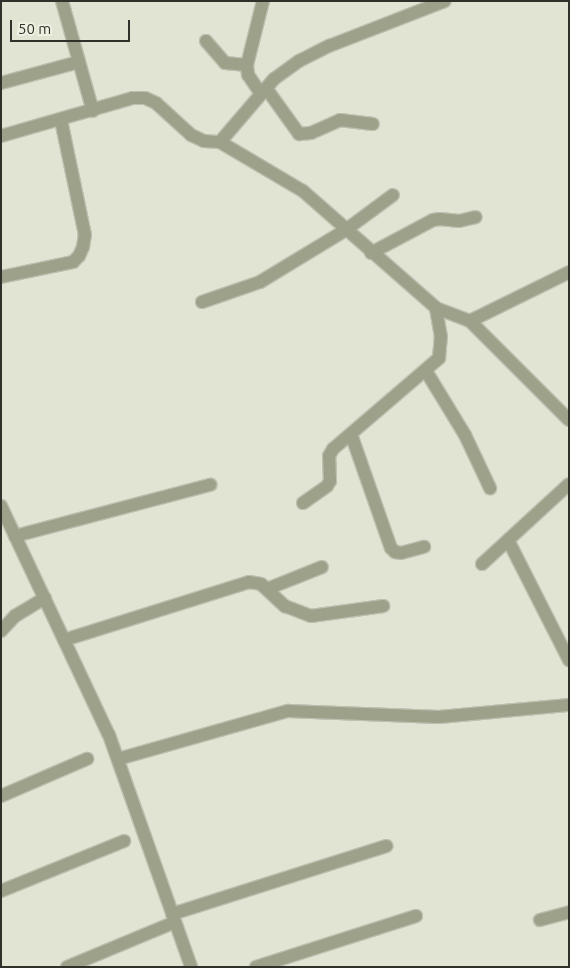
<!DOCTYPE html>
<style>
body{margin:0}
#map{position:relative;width:570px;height:968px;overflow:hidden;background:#e1e3d3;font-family:Ubuntu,sans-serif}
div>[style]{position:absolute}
.roads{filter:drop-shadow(1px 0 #bebfb1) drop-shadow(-1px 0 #bebfb1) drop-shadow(0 1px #bebfb1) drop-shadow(0 -1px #bebfb1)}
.minor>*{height:12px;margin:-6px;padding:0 6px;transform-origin:6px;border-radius:6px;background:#9ea189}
span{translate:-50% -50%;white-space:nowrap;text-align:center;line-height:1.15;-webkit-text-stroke:4.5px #eef0e1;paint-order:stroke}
.frame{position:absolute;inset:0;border:2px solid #30312b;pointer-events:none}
.scale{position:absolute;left:10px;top:20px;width:120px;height:22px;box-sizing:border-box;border:2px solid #30312b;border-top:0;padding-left:6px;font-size:15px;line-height:18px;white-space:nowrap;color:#30312b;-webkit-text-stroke:4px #eef0e1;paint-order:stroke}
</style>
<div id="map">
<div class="roads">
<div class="minor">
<div style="left:62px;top:1px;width:114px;rotate:74.3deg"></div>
<div style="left:206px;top:41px;width:29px;rotate:49deg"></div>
<div style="left:225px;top:63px;width:22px;rotate:5deg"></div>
<div style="left:1px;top:83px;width:81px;rotate:-15.1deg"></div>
<div style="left:266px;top:88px;width:57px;rotate:54.3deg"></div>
<div style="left:299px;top:134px;width:12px;rotate:-5deg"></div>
<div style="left:311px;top:133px;width:32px;rotate:-24deg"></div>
<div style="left:340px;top:120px;width:33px;rotate:7deg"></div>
<div style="left:261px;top:94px;width:23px;rotate:-124deg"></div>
<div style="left:248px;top:75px;width:10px;rotate:-96deg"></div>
<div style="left:247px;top:65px;width:66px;rotate:-76deg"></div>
<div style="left:1px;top:136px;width:137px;rotate:-16.1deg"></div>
<div style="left:133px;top:98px;width:12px"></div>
<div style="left:145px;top:98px;width:12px;rotate:24deg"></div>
<div style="left:156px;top:103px;width:47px;rotate:42.4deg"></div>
<div style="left:191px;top:135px;width:14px;rotate:25deg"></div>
<div style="left:204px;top:141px;width:16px;rotate:4deg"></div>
<div style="left:220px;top:142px;width:96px;rotate:30.6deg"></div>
<div style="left:303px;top:191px;width:177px;rotate:41.3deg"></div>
<div style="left:436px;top:308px;width:36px;rotate:21deg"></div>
<div style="left:470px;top:321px;width:140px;rotate:45deg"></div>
<div style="left:220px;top:142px;width:83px;rotate:-49.4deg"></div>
<div style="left:274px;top:79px;width:31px;rotate:-36deg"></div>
<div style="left:299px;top:61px;width:34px;rotate:-27deg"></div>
<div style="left:329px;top:46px;width:124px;rotate:-21.2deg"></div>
<div style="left:371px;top:253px;width:70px;rotate:-28deg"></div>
<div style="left:433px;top:220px;width:7px;rotate:-8deg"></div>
<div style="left:440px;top:219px;width:19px;rotate:6deg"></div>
<div style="left:459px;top:221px;width:17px;rotate:-13deg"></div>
<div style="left:1px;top:277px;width:74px;rotate:-11.8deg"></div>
<div style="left:73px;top:262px;width:8px;rotate:-45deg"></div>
<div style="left:79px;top:256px;width:10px;rotate:-66deg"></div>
<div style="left:83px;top:247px;width:12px;rotate:-81deg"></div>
<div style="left:85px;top:235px;width:117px;rotate:-101.8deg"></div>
<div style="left:202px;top:302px;width:61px;rotate:-19deg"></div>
<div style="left:260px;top:282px;width:102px;rotate:-31.3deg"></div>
<div style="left:347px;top:229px;width:57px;rotate:-36.5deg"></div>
<div style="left:470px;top:321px;width:110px;rotate:-26.3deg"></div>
<div style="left:426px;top:371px;width:75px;rotate:58.6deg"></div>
<div style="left:465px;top:435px;width:59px;rotate:64.7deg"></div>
<div style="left:351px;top:434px;width:121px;rotate:70.7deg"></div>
<div style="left:391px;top:548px;width:6px;rotate:45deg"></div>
<div style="left:395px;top:552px;width:6px;rotate:9deg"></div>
<div style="left:401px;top:553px;width:24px;rotate:-15deg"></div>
<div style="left:303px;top:503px;width:29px;rotate:-35deg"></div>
<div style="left:327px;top:486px;width:6px;rotate:-59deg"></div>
<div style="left:330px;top:481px;width:25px;rotate:-92deg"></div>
<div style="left:329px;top:456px;width:8px;rotate:-60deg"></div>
<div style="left:333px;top:449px;width:140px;rotate:-40.6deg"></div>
<div style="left:439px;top:358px;width:21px;rotate:-85deg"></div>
<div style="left:441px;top:337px;width:29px;rotate:-100deg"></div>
<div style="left:1px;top:506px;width:253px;rotate:64.8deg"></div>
<div style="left:109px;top:735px;width:246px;rotate:70.5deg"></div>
<div style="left:15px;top:536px;width:202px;rotate:-14.7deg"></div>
<div style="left:508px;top:540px;width:135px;rotate:63.1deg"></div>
<div style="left:482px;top:564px;width:118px;rotate:-42.6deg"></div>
<div style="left:267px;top:589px;width:59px;rotate:-21.8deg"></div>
<div style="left:1px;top:631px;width:21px;rotate:-47deg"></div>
<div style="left:15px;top:616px;width:35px;rotate:-31deg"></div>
<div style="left:64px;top:640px;width:194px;rotate:-17.4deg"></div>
<div style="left:249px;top:582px;width:12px;rotate:9deg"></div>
<div style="left:261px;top:584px;width:33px;rotate:43deg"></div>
<div style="left:285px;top:606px;width:28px;rotate:21deg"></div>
<div style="left:311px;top:616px;width:73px;rotate:-7.9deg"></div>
<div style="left:118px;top:759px;width:177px;rotate:-15.8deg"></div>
<div style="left:288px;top:711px;width:151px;rotate:2.3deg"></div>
<div style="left:439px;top:717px;width:131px;rotate:-5.3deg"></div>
<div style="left:1px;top:796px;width:94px;rotate:-23.3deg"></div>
<div style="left:1px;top:891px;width:133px;rotate:-22.1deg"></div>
<div style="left:172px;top:914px;width:225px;rotate:-17.6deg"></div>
<div style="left:540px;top:920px;width:30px;rotate:-15deg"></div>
<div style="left:67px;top:967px;width:117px;rotate:-22.6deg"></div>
<div style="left:256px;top:967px;width:168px;rotate:-17.7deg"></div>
</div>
</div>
<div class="frame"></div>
<div class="scale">50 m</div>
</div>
